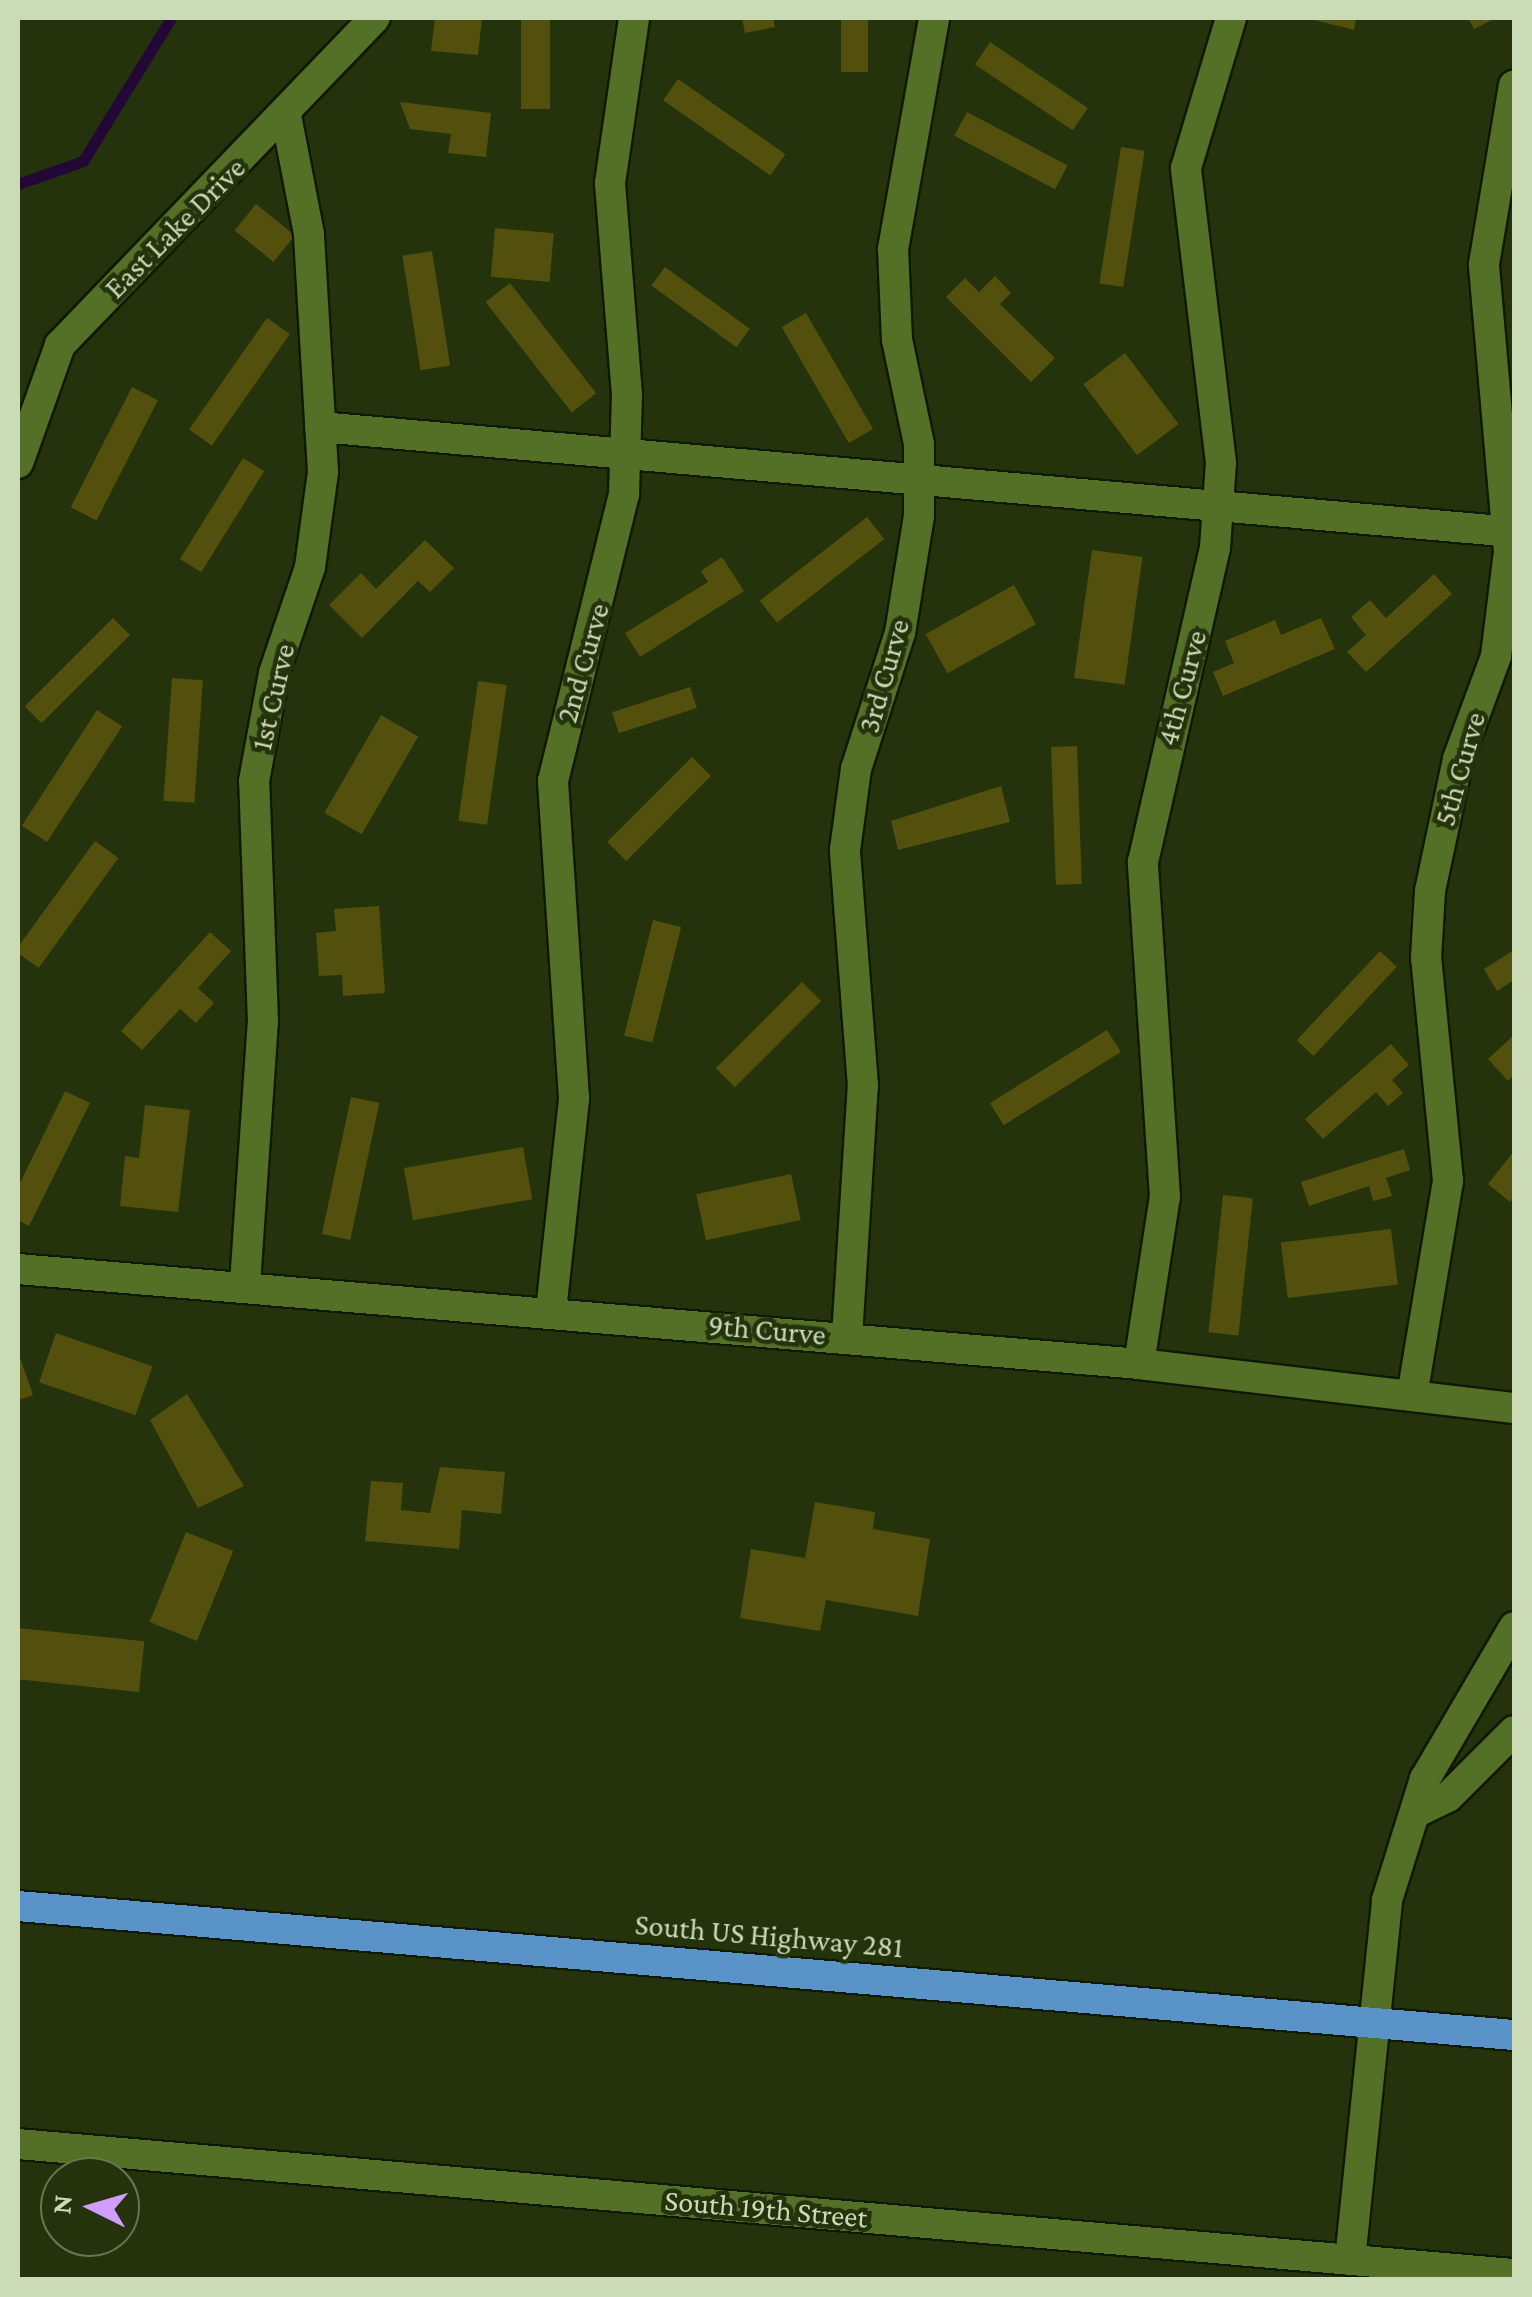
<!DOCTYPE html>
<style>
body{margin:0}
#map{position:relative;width:1532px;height:2297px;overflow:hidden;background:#24330c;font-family:"Crimson Pro",serif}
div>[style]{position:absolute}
.stream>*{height:11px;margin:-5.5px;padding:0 5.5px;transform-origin:5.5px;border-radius:5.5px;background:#230736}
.building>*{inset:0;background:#52500c;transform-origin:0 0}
.roads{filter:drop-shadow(2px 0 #101904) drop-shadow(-2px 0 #101904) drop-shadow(0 2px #101904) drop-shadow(0 -2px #101904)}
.street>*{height:30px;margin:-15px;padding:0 15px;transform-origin:15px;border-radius:15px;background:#547027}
.highway>*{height:30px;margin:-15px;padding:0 15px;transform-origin:15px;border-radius:15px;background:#5993c8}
span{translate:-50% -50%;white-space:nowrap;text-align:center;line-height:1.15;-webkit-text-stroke:9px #24330c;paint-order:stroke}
.street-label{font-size:30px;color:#cadbb6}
.frame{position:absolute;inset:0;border:20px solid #cadbb6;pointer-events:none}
.north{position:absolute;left:40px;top:2157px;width:100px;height:100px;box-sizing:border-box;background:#24330c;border:2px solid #667650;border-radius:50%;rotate:275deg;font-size:28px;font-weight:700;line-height:40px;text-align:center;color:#cadbb6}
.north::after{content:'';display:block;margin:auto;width:35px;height:45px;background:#d19dfe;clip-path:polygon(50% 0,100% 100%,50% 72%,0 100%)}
</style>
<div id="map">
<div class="stream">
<div style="left:18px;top:184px;width:69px;rotate:-19.5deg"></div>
<div style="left:83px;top:161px;width:168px;rotate:-58.4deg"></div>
</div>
<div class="building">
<div style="clip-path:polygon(435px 18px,482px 18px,478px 55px,431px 51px)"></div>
<div style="left:521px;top:18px;width:29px;height:91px"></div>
<div style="clip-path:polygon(742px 18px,773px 18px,775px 27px,745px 33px)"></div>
<div style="left:841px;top:18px;width:27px;height:54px"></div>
<div style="clip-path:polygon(1307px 18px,1356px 18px,1354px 30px)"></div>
<div style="clip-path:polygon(1468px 18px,1496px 18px,1474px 29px)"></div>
<div style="left:990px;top:42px;width:118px;height:27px;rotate:34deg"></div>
<div style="left:678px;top:79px;width:131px;height:26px;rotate:35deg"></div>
<div style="clip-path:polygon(400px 102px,491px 113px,486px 157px,448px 153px,451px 134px,410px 129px)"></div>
<div style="left:967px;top:112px;width:114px;height:27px;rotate:28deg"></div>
<div style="left:1121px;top:147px;width:24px;height:138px;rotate:9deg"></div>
<div style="left:256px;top:204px;width:50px;height:34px;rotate:39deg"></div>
<div style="left:495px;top:228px;width:59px;height:49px;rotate:5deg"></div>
<div style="left:432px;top:251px;width:116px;height:30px;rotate:81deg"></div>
<div style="left:665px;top:267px;width:105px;height:23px;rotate:36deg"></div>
<div style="clip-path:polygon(995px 276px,1011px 293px,1000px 304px,1055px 358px,1031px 382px,946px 297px,965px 278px,979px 292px)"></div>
<div style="left:510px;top:283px;width:140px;height:31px;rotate:52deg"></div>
<div style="left:806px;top:313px;width:134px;height:28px;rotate:60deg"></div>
<div style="left:267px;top:318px;width:28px;height:136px;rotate:35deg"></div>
<div style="left:1125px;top:353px;width:89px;height:52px;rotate:53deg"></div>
<div style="left:132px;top:387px;width:29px;height:135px;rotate:27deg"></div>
<div style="left:243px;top:458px;width:25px;height:119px;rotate:32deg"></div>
<div style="left:867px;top:517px;width:28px;height:136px;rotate:52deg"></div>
<div style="clip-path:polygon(425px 540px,454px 568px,430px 592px,418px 581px,362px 638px,329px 605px,361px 573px,376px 589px)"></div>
<div style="left:1092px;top:550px;width:51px;height:129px;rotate:8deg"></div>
<div style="clip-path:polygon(722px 557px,744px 591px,640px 657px,625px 633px,708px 582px,701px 571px)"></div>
<div style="clip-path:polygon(1434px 574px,1452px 594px,1366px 672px,1347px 652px,1366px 635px,1351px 617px,1370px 600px,1386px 618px)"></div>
<div style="left:1014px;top:585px;width:45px;height:101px;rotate:61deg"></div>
<div style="left:113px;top:618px;width:24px;height:125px;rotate:45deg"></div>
<div style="clip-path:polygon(1321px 618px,1335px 649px,1223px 696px,1213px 672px,1234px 663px,1225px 641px,1275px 620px,1281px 635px)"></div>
<div style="left:172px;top:678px;width:31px;height:123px;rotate:4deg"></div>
<div style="left:478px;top:681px;width:29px;height:141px;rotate:8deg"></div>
<div style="left:690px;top:687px;width:22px;height:82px;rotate:72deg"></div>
<div style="left:97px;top:710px;width:30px;height:138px;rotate:33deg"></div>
<div style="left:381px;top:715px;width:43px;height:113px;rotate:30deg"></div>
<div style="left:1077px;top:746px;width:138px;height:26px;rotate:88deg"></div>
<div style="left:692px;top:757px;width:27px;height:120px;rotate:45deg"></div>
<div style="clip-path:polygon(1001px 786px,1010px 822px,898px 850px,891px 821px)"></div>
<div style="left:95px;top:841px;width:29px;height:136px;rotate:36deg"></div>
<div style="clip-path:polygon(379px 906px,385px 993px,343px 996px,342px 975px,319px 976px,316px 933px,336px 931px,334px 909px)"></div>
<div style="left:653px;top:920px;width:29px;height:119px;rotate:14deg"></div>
<div style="clip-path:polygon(210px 932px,231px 951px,198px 988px,214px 1003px,196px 1023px,180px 1009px,142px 1050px,121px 1031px)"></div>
<div style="clip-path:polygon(1514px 950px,1514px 980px,1497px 991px,1484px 969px)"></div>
<div style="left:1380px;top:951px;width:23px;height:122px;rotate:43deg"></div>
<div style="left:802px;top:982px;width:27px;height:122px;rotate:45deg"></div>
<div style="left:1107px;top:1030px;width:26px;height:138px;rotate:58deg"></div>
<div style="clip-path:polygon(1514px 1035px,1514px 1075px,1508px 1081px,1488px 1059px)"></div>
<div style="clip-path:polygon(1391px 1044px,1409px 1065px,1392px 1080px,1403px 1093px,1388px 1106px,1376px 1092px,1323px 1139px,1305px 1119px)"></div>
<div style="clip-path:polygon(65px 1091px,90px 1103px,29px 1226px,18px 1220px,18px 1187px)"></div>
<div style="left:351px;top:1097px;width:29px;height:140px;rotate:12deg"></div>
<div style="clip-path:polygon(145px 1105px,190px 1110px,178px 1212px,120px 1206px,125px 1156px,139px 1158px)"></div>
<div style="left:523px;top:1147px;width:53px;height:121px;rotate:80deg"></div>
<div style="clip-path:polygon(1404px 1149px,1410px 1170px,1386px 1178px,1392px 1196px,1373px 1201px,1369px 1186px,1309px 1206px,1301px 1182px)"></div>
<div style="clip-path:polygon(1514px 1151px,1514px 1197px,1510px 1202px,1488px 1184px)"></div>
<div style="left:791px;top:1174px;width:47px;height:97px;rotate:78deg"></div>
<div style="left:1223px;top:1195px;width:30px;height:138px;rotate:6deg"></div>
<div style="left:1391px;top:1229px;width:56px;height:111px;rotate:83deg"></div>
<div style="left:56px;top:1333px;width:102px;height:52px;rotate:19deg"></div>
<div style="clip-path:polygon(18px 1352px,33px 1395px,18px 1400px)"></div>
<div style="clip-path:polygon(187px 1394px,244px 1486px,198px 1508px,150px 1420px)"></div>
<div style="clip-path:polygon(440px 1467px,505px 1472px,501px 1514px,462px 1510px,459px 1549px,365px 1541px,371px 1481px,403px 1483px,401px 1510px,430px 1513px)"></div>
<div style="clip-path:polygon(815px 1502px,875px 1512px,873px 1529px,930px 1539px,918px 1616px,826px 1600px,820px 1631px,740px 1618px,751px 1549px,805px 1558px)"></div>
<div style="left:186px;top:1532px;width:51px;height:97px;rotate:22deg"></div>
<div style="left:18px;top:1628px;width:127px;height:51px;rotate:6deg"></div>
</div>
<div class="roads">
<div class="street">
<div style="left:320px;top:427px;width:1199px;rotate:5.03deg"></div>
<div style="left:18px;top:463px;width:125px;rotate:-70.4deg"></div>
<div style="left:60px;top:345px;width:454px;rotate:-46.1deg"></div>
<div style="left:18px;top:1269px;width:1125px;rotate:4.84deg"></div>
<div style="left:1139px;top:1364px;width:378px;rotate:6.7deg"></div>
<div style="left:245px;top:1284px;width:263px;rotate:-86.1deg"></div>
<div style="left:263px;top:1022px;width:241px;rotate:-92.1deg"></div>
<div style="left:254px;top:781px;width:110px;rotate:-79.5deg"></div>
<div style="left:274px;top:673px;width:112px;rotate:-71.2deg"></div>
<div style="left:310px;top:567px;width:96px;rotate:-82.2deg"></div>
<div style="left:323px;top:472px;width:238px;rotate:-93.4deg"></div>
<div style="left:309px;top:234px;width:120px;rotate:-101deg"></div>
<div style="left:551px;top:1311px;width:214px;rotate:-83.8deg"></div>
<div style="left:574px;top:1098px;width:318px;rotate:-93.8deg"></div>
<div style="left:553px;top:781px;width:295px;rotate:-76.1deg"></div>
<div style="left:624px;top:495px;width:100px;rotate:-88.3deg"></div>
<div style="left:627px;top:395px;width:213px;rotate:-94.6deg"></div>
<div style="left:610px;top:183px;width:167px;rotate:-81.7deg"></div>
<div style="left:847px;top:1337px;width:252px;rotate:-86.4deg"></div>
<div style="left:863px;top:1086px;width:237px;rotate:-94.4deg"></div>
<div style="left:845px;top:850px;width:82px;rotate:-82.3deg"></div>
<div style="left:856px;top:769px;width:143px;rotate:-72.1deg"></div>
<div style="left:900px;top:633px;width:119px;rotate:-80.8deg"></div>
<div style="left:919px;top:516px;width:72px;rotate:-90deg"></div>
<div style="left:919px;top:444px;width:106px;rotate:-101.9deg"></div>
<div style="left:897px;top:340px;width:91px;rotate:-92.5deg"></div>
<div style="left:893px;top:249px;width:235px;rotate:-79.9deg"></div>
<div style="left:1139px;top:1364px;width:169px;rotate:-81.2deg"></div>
<div style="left:1165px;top:1197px;width:336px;rotate:-93.8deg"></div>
<div style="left:1143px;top:862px;width:322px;rotate:-77.1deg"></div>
<div style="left:1215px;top:548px;width:85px;rotate:-86deg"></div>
<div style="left:1221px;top:463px;width:297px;rotate:-96.8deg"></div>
<div style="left:1186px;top:168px;width:157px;rotate:-73.3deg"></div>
<div style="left:1412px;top:1396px;width:218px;rotate:-80.5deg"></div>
<div style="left:1448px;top:1181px;width:224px;rotate:-95.6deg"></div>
<div style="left:1426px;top:958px;width:67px;rotate:-86.6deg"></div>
<div style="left:1430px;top:891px;width:135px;rotate:-78deg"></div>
<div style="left:1458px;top:759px;width:110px;rotate:-69.7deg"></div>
<div style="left:1496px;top:656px;width:105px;rotate:-82.9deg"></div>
<div style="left:1509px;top:552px;width:289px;rotate:-95deg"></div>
<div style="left:1484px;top:264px;width:181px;rotate:-80.5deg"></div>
<div style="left:1419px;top:1811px;width:32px;rotate:-26deg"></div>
<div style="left:1448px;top:1797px;width:93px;rotate:-45deg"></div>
<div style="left:18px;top:2144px;width:1502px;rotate:4.97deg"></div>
<div style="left:1350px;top:2260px;width:362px;rotate:-84.1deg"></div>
<div style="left:1387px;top:1900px;width:127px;rotate:-72.6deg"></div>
<div style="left:1425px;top:1779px;width:176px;rotate:-59.6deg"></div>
</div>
<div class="highway">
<div style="left:18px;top:1906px;width:1502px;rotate:4.93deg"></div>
</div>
</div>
<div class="street-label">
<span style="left:175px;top:228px;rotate:-45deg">East Lake Drive</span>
<span style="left:583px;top:663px;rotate:-74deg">2nd Curve</span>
<span style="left:884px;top:676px;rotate:-74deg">3rd Curve</span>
<span style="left:1182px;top:688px;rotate:-75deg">4th Curve</span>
<span style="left:273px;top:697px;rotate:-77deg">1st Curve</span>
<span style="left:1460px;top:769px;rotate:-74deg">5th Curve</span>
<span style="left:767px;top:1330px;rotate:5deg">9th Curve</span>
<span style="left:769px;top:1936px;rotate:5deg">South US Highway 281</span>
<span style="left:766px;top:2209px;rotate:5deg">South 19th Street</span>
</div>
<div class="frame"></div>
<div class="north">N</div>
</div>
